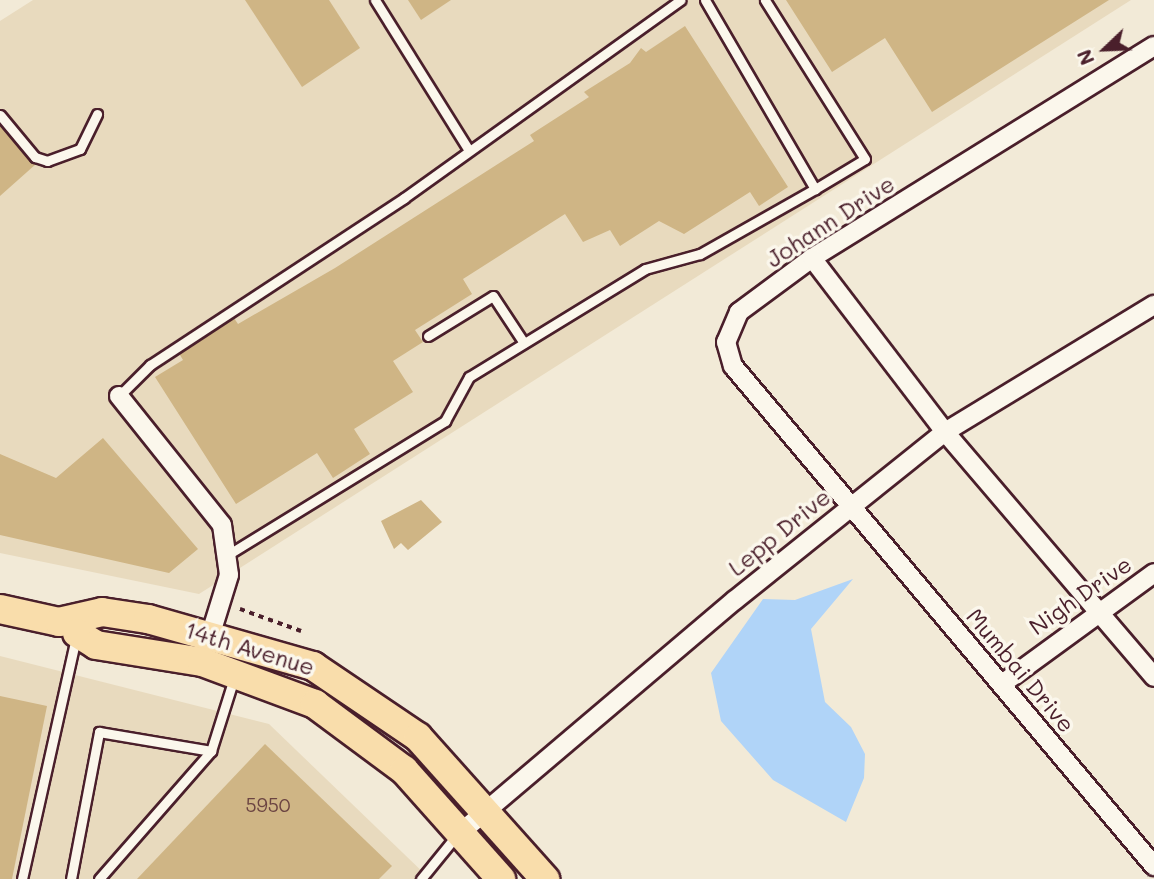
<!DOCTYPE html>
<style>
body{margin:0}
#map{position:relative;width:1154px;height:879px;overflow:hidden;background:#f2ead7;font-family:Mali,sans-serif}
div>[style]{position:absolute}
.built>*{inset:0;background:#e8dabe}
.water>*{inset:0;background:#b0d4f8}
.building>*{inset:0;background:#cfb585}
.path>*{height:3.5px;margin-top:-1.75px;transform-origin:0;background:repeating-linear-gradient(90deg,#4a1f2b 0 5px,transparent 0 10px)}
.roads{filter:drop-shadow(2px 0 #4a1f2b) drop-shadow(-2px 0 #4a1f2b) drop-shadow(0 2px #4a1f2b) drop-shadow(0 -2px #4a1f2b)}
.lane>*{height:9px;margin:-4.5px;padding:0 4.5px;transform-origin:4.5px;border-radius:4.5px;background:#fbf7ec}
.street>*{height:18px;margin:-9px;padding:0 9px;transform-origin:9px;border-radius:9px;background:#fbf7ec}
.primary>*{height:28px;margin:-14px;padding:0 14px;transform-origin:14px;border-radius:14px;background:#f9ddab}
span{translate:-50% -50%;white-space:nowrap;text-align:center;line-height:1.15;-webkit-text-stroke:7px #fbf7ec;paint-order:stroke}
.number-label{font-size:19px;color:#6b4442}
.number-label span{-webkit-text-stroke-width:0}
.street-label{font-size:23px;color:#4a1f2b}
.north{position:absolute;left:1070px;top:14px;width:70px;height:70px;-webkit-text-stroke:5px #fbf7ec;paint-order:stroke;rotate:247deg;font-size:19px;font-weight:700;line-height:28px;text-align:center;color:#4a1f2b}
.north::after{content:'';display:block;margin:auto;width:24px;height:32px;background:#4a1f2b;clip-path:polygon(50% 0,100% 100%,50% 72%,0 100%)}
</style>
<div id="map">
<div class="built">
<div style="clip-path:polygon(33px 0,1131px 0,199px 594px,0 553px,0 21px)"></div>
<div style="clip-path:polygon(0 656px,269px 724px,430px 879px,0 879px)"></div>
</div>
<div class="water">
<div style="clip-path:polygon(853px 579px,811px 629px,825px 702px,851px 727px,865px 754px,864px 778px,846px 822px,773px 780px,721px 721px,711px 673px,763px 599px,795px 600px)"></div>
</div>
<div class="building">
<div style="clip-path:polygon(245px 0,329px 0,360px 48px,302px 87px)"></div>
<div style="clip-path:polygon(408px 0,451px 0,421px 20px)"></div>
<div style="clip-path:polygon(786px 0,1109px 0,932px 112px,885px 38px,832px 72px)"></div>
<div style="clip-path:polygon(685px 26px,788px 187px,759px 206px,750px 192px,684px 234px,659px 221px,620px 246px,610px 230px,583px 242px,565px 214px,463px 279px,472px 294px,415px 330px,423px 342px,393px 361px,413px 392px,354px 429px,370px 454px,333px 478px,317px 453px,236px 504px,155px 377px,183px 360px,177px 350px,232px 315px,238px 324px,335px 268px,534px 141px,530px 135px,589px 97px,584px 92px,630px 63px,641px 48px,646px 52px)"></div>
<div style="clip-path:polygon(0 121px,36px 164px,0 196px)"></div>
<div style="clip-path:polygon(103px 438px,198px 549px,169px 573px,0 535px,0 454px,56px 478px)"></div>
<div style="clip-path:polygon(421px 500px,442px 522px,408px 550px,401px 543px,394px 549px,381px 521px)"></div>
<div style="clip-path:polygon(0 696px,47px 706px,12px 879px,0 879px)"></div>
<div style="clip-path:polygon(265px 744px,392px 866px,379px 879px,137px 879px)"></div>
</div>
<div class="path">
<div style="left:240px;top:609px;width:65px;rotate:19.8deg"></div>
</div>
<div class="roads">
<div class="lane">
<div style="left:375px;top:0;width:176px;rotate:58deg"></div>
<div style="left:705px;top:0;width:219px;rotate:59.8deg"></div>
<div style="left:815px;top:189px;width:58px;rotate:-31deg"></div>
<div style="left:865px;top:159px;width:188px;rotate:-122.2deg"></div>
<div style="left:0;top:115px;width:55px;rotate:50.2deg"></div>
<div style="left:35px;top:157px;width:13px;rotate:18deg"></div>
<div style="left:47px;top:161px;width:35px;rotate:-20deg"></div>
<div style="left:80px;top:149px;width:39px;rotate:-64deg"></div>
<div style="left:428px;top:336px;width:76px;rotate:-31.6deg"></div>
<div style="left:493px;top:296px;width:56px;rotate:56.6deg"></div>
<div style="left:119px;top:396px;width:44px;rotate:-45deg"></div>
<div style="left:150px;top:365px;width:304px;rotate:-33.3deg"></div>
<div style="left:404px;top:198px;width:340px;rotate:-35.6deg"></div>
<div style="left:229px;top:554px;width:254px;rotate:-31.6deg"></div>
<div style="left:445px;top:421px;width:50px;rotate:-61.4deg"></div>
<div style="left:469px;top:377px;width:206px;rotate:-31.5deg"></div>
<div style="left:645px;top:269px;width:57px;rotate:-15.3deg"></div>
<div style="left:700px;top:254px;width:132px;rotate:-29.5deg"></div>
<div style="left:22px;top:879px;width:247px;rotate:-77.4deg"></div>
<div style="left:71px;top:879px;width:150px;rotate:-79.2deg"></div>
<div style="left:99px;top:732px;width:114px;rotate:9.6deg"></div>
<div style="left:99px;top:879px;width:170px;rotate:-48.8deg"></div>
<div style="left:211px;top:751px;width:77px;rotate:-72.5deg"></div>
<div style="left:421px;top:879px;width:55px;rotate:-50.9deg"></div>
</div>
<div class="street">
<div style="left:1154px;top:46px;width:402px;rotate:148.2deg"></div>
<div style="left:812px;top:258px;width:91px;rotate:143.5deg"></div>
<div style="left:739px;top:312px;width:33px;rotate:113deg"></div>
<div style="left:726px;top:342px;width:25px;rotate:74deg"></div>
<div style="left:733px;top:366px;width:654px;rotate:49.9deg"></div>
<div style="left:812px;top:258px;width:219px;rotate:52.6deg"></div>
<div style="left:945px;top:432px;width:322px;rotate:49.5deg"></div>
<div style="left:119px;top:396px;width:165px;rotate:51.4deg"></div>
<div style="left:222px;top:525px;width:50px;rotate:82deg"></div>
<div style="left:229px;top:575px;width:61px;rotate:107.2deg"></div>
<div style="left:1002px;top:684px;width:188px;rotate:-36.1deg"></div>
<div style="left:460px;top:833px;width:360px;rotate:-40.3deg"></div>
<div style="left:735px;top:600px;width:269px;rotate:-38.7deg"></div>
<div style="left:945px;top:432px;width:245px;rotate:-31.3deg"></div>
</div>
<div class="primary">
<div style="left:0;top:609px;width:60px;rotate:12.4deg"></div>
<div style="left:59px;top:622px;width:44px;rotate:-13.1deg"></div>
<div style="left:102px;top:612px;width:47px;rotate:8.7deg"></div>
<div style="left:148px;top:619px;width:172px;rotate:15.9deg"></div>
<div style="left:313px;top:666px;width:127px;rotate:34.1deg"></div>
<div style="left:418px;top:737px;width:191px;rotate:48.2deg"></div>
<div style="left:77px;top:633px;width:22px;rotate:32deg"></div>
<div style="left:96px;top:645px;width:107px;rotate:9.1deg"></div>
<div style="left:202px;top:662px;width:121px;rotate:20.4deg"></div>
<div style="left:315px;top:704px;width:111px;rotate:36.6deg"></div>
<div style="left:404px;top:770px;width:146px;rotate:48.3deg"></div>
</div>
</div>
<div class="number-label">
<span style="left:268px;top:805px">5950</span>
</div>
<div class="street-label">
<span style="left:830px;top:221px;rotate:-33deg">Johann Drive</span>
<span style="left:779px;top:532px;rotate:-39deg">Lepp Drive</span>
<span style="left:1080px;top:595px;rotate:-35deg">Nigh Drive</span>
<span style="left:250px;top:648px;rotate:17deg">14th Avenue</span>
<span style="left:1021px;top:670px;rotate:50deg">Mumbai Drive</span>
</div>
<div class="north">N</div>
</div>
